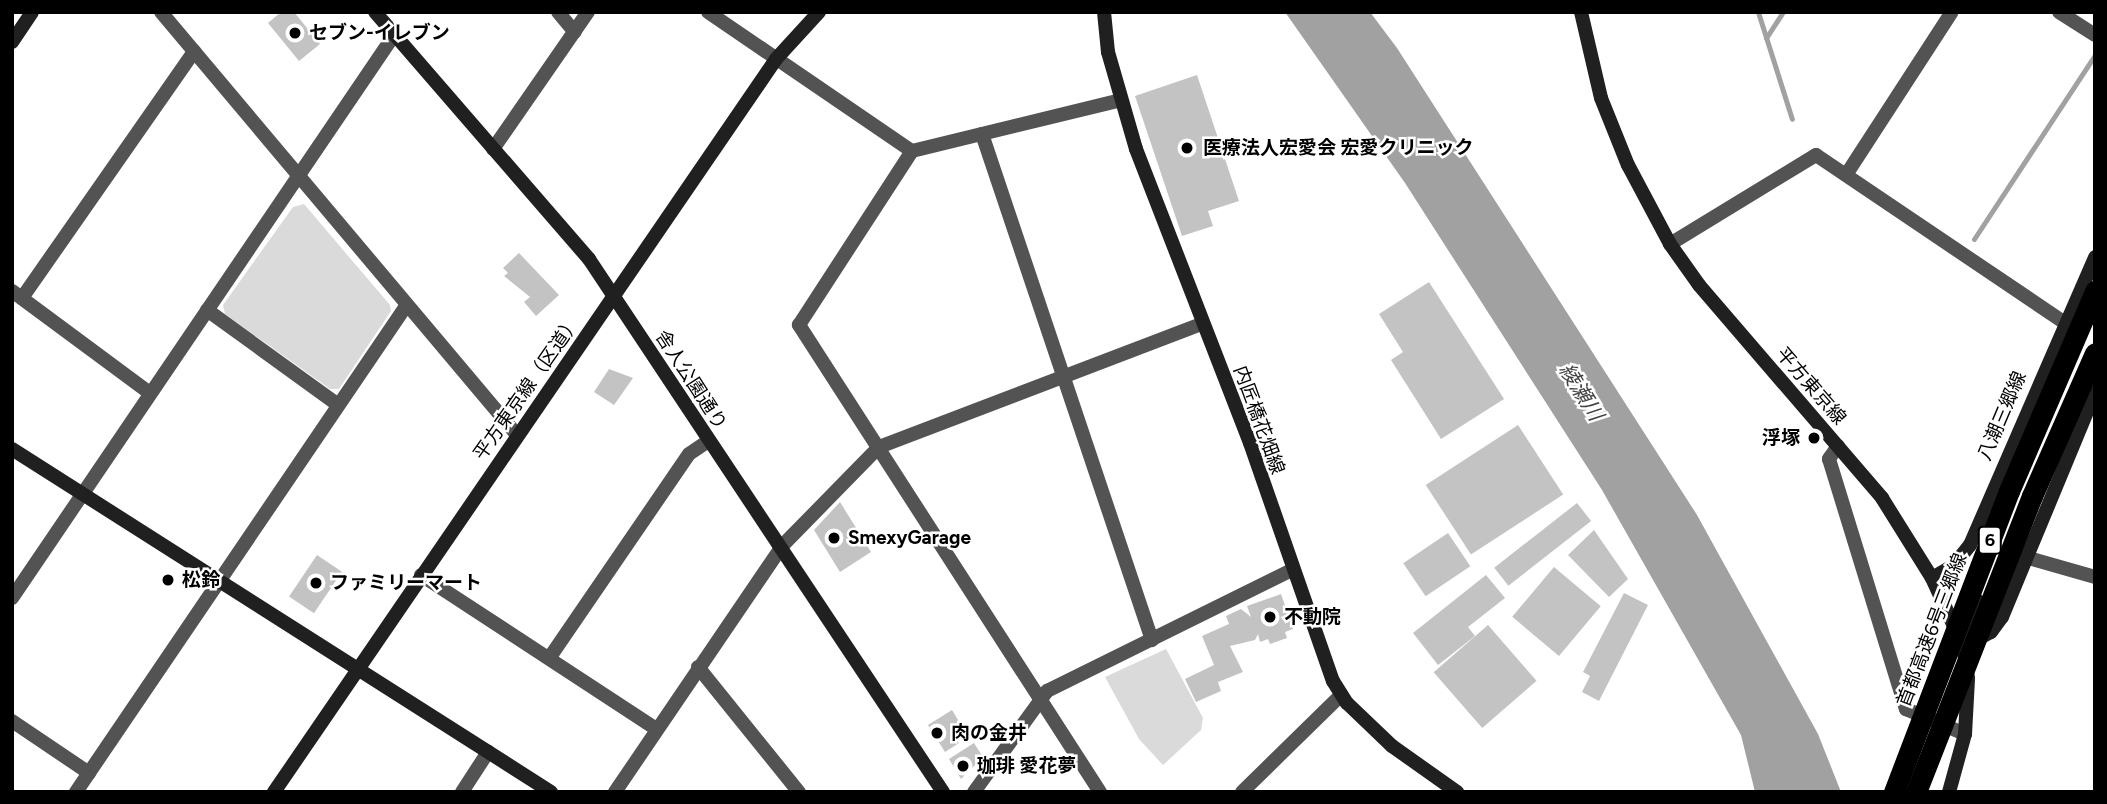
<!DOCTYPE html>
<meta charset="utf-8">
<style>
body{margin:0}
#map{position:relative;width:2107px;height:804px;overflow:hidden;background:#fff;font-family:Figtree,"Noto Sans JP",sans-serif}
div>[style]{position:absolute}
.green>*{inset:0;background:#dadada}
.water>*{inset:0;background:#a1a1a1}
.stream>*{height:5px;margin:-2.5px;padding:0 2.5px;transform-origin:2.5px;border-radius:2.5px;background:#a1a1a1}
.building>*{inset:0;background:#c3c3c3;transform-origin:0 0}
.street>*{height:14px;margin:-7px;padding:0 7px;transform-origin:7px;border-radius:7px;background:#535353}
.secondary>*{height:14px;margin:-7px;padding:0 7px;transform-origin:7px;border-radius:7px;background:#202020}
.highway>*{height:21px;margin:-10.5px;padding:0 10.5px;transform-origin:10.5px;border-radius:10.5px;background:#000}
.dots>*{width:19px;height:19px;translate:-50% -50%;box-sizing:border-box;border:4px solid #fff;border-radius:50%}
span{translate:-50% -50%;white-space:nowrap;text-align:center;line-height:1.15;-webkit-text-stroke:5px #fff;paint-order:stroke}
.shield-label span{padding:2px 5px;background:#fff;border:2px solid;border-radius:5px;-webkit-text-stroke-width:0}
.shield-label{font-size:18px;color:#000;font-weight:700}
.poi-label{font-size:19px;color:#000;font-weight:700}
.left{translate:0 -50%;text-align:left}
.right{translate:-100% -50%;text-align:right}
.street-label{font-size:19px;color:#000}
.water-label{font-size:21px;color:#424242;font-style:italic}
.frame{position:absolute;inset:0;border:14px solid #000;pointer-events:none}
</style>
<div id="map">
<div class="green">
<div style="clip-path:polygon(304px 204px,390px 305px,391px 311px,339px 389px,330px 389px,225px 314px,223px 305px,293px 207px)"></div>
<div style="clip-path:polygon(1166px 649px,1203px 718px,1201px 730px,1163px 765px,1139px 739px,1105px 677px)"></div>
</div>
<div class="water">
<div style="clip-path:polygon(1285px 12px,1370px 12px,1397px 48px,1697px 515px,1818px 734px,1841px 792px,1755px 792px,1741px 735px,1602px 490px,1405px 183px)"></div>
</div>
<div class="stream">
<div style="left:1758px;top:12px;width:112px;rotate:72.4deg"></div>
<div style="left:1766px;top:38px;width:31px;rotate:-57deg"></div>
<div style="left:1974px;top:239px;width:220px;rotate:-56.7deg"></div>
</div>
<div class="building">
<div style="clip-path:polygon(281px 12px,294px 12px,320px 44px,299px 61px,268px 23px)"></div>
<div style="clip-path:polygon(1197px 75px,1239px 201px,1208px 211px,1213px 226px,1182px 236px,1135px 96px)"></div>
<div style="clip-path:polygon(519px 253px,559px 295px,536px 316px,524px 302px,530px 297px,504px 276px,508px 273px,503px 268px)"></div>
<div style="clip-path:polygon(1429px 282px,1504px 399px,1441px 439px,1391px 360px,1403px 352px,1379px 314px)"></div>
<div style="clip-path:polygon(609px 369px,633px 378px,614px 405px,594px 392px)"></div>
<div style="left:1518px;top:425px;width:83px;height:110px;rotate:57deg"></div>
<div style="clip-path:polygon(840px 502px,871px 552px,840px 572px,814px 530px)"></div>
<div style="left:1577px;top:503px;width:23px;height:105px;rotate:52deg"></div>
<div style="clip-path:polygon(1594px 530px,1628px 579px,1609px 597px,1568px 555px)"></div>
<div style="left:1448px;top:533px;width:40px;height:54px;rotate:56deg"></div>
<div style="left:317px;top:555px;width:30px;height:50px;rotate:34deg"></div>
<div style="left:1554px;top:567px;width:61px;height:65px;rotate:40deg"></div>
<div style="clip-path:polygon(1486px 575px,1505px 598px,1468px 627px,1475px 636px,1438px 665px,1413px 633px)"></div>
<div style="clip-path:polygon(1624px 593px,1648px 605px,1599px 701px,1582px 692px,1590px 676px,1583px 672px)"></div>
<div style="clip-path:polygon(1281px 594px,1293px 629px,1285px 632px,1287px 638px,1270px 644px,1268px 639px,1260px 642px,1258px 634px,1255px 640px,1230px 646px,1243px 672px,1218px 682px,1221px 691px,1196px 702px,1185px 679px,1214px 665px,1202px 636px,1229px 624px,1226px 616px,1241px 609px,1251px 617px,1247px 606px)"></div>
<div style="left:1488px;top:625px;width:74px;height:72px;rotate:49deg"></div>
<div style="clip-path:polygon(952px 710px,963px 728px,953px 734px,959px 743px,945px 752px,928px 725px)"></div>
<div style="clip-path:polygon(974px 743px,983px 757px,961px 779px,949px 759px)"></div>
</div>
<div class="street">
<div style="left:161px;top:12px;width:553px;rotate:49.92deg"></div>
<div style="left:558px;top:12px;width:26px;rotate:50deg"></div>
<div style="left:708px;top:12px;width:247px;rotate:34.3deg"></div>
<div style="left:2059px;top:12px;width:43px;rotate:32.6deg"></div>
<div style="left:982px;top:134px;width:534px;rotate:71.43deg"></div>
<div style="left:493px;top:149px;width:167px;rotate:-55.3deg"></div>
<div style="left:1846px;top:175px;width:194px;rotate:-57deg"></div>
<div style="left:1670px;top:244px;width:171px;rotate:-31.4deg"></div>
<div style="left:1816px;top:155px;width:299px;rotate:34deg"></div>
<div style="left:12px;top:291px;width:172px;rotate:36.5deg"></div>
<div style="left:22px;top:298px;width:301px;rotate:-55.1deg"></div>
<div style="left:207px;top:310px;width:162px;rotate:35.9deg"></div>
<div style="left:1838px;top:446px;width:16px;rotate:125deg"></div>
<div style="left:1829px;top:459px;width:262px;rotate:72.9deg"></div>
<div style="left:1906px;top:709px;width:64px;rotate:23deg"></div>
<div style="left:2025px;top:557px;width:73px;rotate:15.9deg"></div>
<div style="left:421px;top:575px;width:281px;rotate:33.2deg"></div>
<div style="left:12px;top:598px;width:680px;rotate:-55.84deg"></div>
<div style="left:550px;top:657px;width:246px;rotate:-55.6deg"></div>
<div style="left:689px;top:454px;width:23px;rotate:-34deg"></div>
<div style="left:698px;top:667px;width:161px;rotate:51.1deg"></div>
<div style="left:12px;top:721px;width:93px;rotate:34deg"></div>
<div style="left:76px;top:792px;width:587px;rotate:-55.82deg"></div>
<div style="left:462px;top:792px;width:48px;rotate:-57deg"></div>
<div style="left:615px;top:792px;width:297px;rotate:-55.8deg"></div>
<div style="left:782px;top:546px;width:139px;rotate:-45.6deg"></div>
<div style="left:879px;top:447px;width:345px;rotate:-20.9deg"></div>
<div style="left:974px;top:792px;width:125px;rotate:-54.1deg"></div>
<div style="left:1047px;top:691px;width:273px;rotate:-26.3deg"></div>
<div style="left:1100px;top:792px;width:556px;rotate:-122.8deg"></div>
<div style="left:799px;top:325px;width:207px;rotate:-57deg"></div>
<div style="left:912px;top:151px;width:215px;rotate:-13.7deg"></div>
<div style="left:1242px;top:792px;width:139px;rotate:-44.4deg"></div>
</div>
<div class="secondary">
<div style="left:375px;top:12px;width:327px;rotate:49.1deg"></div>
<div style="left:589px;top:259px;width:640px;rotate:56.41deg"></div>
<div style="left:1104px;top:12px;width:40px;rotate:84.3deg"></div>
<div style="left:1108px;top:52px;width:101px;rotate:73.9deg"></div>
<div style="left:1136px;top:149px;width:315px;rotate:68.8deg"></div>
<div style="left:1250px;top:443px;width:252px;rotate:70.8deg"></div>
<div style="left:1333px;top:681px;width:26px;rotate:58deg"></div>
<div style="left:1347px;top:703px;width:62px;rotate:43.7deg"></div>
<div style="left:1392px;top:746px;width:80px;rotate:35.3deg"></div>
<div style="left:1581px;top:12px;width:88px;rotate:76.9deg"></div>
<div style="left:1601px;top:98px;width:72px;rotate:68.1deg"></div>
<div style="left:1628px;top:165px;width:89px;rotate:62deg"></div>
<div style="left:1670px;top:244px;width:50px;rotate:54.7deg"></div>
<div style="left:1699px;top:285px;width:281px;rotate:49.3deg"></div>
<div style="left:1882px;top:498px;width:94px;rotate:58deg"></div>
<div style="left:1932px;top:578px;width:75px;rotate:65.5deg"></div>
<div style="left:1963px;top:646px;width:33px;rotate:81deg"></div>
<div style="left:1968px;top:679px;width:55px;rotate:93.1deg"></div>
<div style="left:1965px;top:734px;width:60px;rotate:105.4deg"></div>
<div style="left:12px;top:42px;width:36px;rotate:-56deg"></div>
<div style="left:12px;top:449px;width:639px;rotate:32.47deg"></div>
<div style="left:1932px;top:578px;width:24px;rotate:-30deg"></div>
<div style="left:1953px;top:566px;width:27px;rotate:-51deg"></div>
<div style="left:1970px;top:545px;width:314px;rotate:-66.5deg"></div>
<div style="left:1972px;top:642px;width:21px;rotate:-28deg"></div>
<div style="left:1991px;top:632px;width:19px;rotate:-54deg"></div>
<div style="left:2002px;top:617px;width:243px;rotate:-67.5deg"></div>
<div style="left:1963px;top:646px;width:48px;rotate:-73.1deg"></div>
<div style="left:274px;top:792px;width:888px;rotate:-55.59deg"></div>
<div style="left:776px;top:59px;width:64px;rotate:-47.5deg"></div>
</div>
<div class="highway">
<div style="left:1894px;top:792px;width:322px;rotate:-69.1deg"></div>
<div style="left:2009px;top:491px;width:218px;rotate:-66.7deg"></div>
<div style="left:1916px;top:792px;width:318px;rotate:-68.6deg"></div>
<div style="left:2032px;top:496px;width:156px;rotate:-66.2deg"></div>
</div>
<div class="dots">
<div style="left:295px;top:33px;background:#000"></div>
<div style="left:1187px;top:148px;background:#000"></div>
<div style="left:1814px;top:438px;background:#000"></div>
<div style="left:834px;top:538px;background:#000"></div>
<div style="left:168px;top:580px;background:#000"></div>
<div style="left:316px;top:583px;background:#000"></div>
<div style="left:1270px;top:617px;background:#000"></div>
<div style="left:937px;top:733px;background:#000"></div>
<div style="left:963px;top:766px;background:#000"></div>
</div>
<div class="shield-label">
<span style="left:1990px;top:540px">6</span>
</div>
<div class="poi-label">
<span class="left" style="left:309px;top:33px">セブン-イレブン</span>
<span class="left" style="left:1203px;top:148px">医療法人宏愛会 宏愛クリニック</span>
<span class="right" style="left:1800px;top:438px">浮塚</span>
<span class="left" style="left:848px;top:538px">SmexyGarage</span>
<span class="left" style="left:182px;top:580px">松鈴</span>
<span class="left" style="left:330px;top:583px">ファミリーマート</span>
<span class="left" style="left:1284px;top:617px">不動院</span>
<span class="left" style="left:951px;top:733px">肉の金井</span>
<span class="left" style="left:977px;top:766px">珈琲 愛花夢</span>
</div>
<div class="street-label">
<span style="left:691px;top:380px;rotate:57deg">舎人公園通り</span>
<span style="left:1811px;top:386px;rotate:49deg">平方東京線</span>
<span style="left:527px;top:388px;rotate:-55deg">平方東京線（区道）</span>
<span style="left:2002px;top:416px;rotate:-67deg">八潮三郷線</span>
<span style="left:1259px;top:420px;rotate:70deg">内匠橋花畑線</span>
<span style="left:1932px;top:630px;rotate:-69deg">首都高速6号三郷線</span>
</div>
<div class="water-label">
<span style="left:1581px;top:392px;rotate:58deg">綾瀬川</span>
</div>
<div class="frame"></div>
</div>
